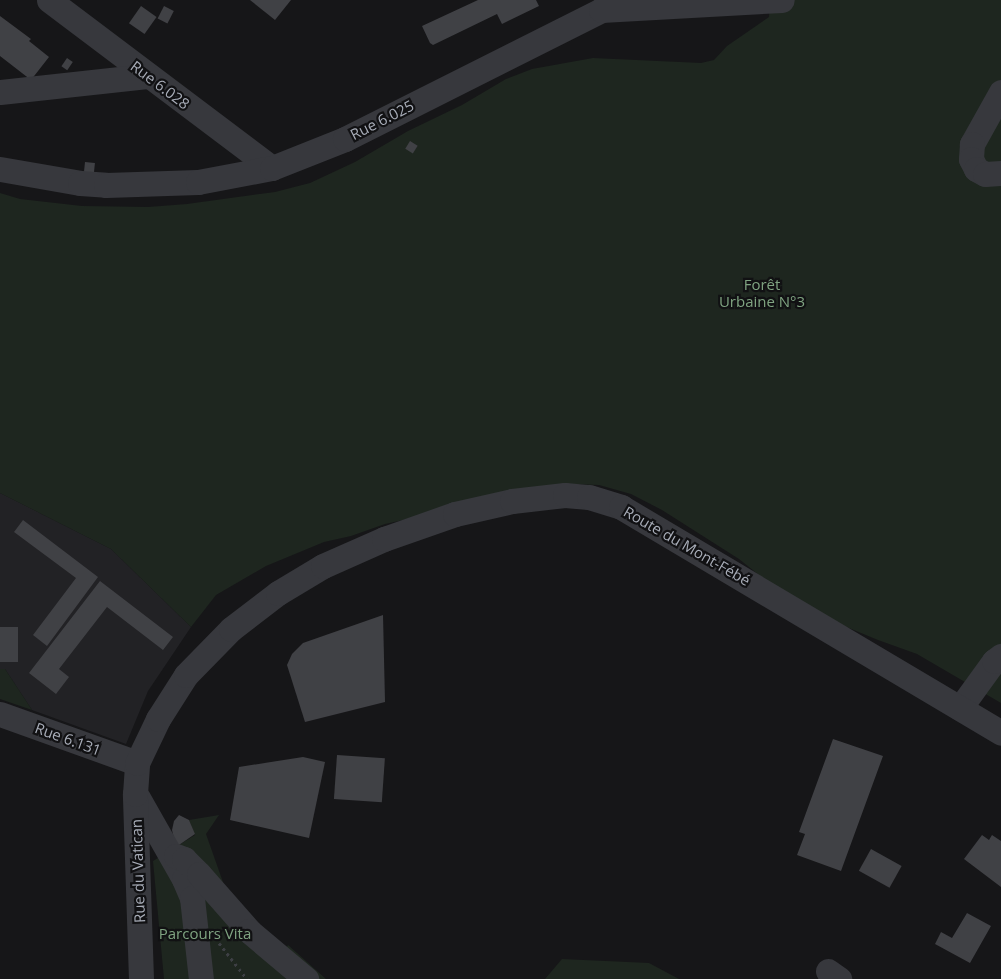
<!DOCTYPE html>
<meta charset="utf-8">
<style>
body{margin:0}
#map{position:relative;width:1001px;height:979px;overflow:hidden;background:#161618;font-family:"Open Sans",sans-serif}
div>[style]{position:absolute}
.built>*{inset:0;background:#222225}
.green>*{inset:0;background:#1e261f}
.building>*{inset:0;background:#404145;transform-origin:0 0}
.path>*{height:3px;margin-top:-1.5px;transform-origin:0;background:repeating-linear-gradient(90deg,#3d3f44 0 2.5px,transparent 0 6.5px)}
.minor>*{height:25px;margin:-12.5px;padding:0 12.5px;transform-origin:12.5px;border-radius:12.5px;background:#37383d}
span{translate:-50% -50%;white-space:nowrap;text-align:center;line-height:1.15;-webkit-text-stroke:4.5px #111113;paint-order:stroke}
.street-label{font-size:15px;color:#a8adb8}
.park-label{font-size:15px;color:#7fa381}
</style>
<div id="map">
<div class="built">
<div style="clip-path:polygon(0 493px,111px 549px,191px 627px,148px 691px,126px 744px,32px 710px,5px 669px,0 669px)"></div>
</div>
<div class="green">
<div style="clip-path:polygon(770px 0,1001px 0,1001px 703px,917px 654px,878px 640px,832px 621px,774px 587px,739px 559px,662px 510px,631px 494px,599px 485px,569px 484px,385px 524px,351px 536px,324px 542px,266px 566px,216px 595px,191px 627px,111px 549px,0 493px,0 193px,20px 199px,82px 206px,148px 207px,187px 204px,275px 192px,310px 183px,355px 162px,408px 131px,462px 105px,506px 79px,532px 69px,593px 58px,701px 63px,714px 60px,727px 46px,769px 17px)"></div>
<div style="clip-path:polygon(0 669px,5px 669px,32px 710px,0 699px)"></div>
<div style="clip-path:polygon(219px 815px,206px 834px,224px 885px,249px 917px,285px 950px,288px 945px,326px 979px,164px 979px,153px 861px,195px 835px,189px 820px)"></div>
<div style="clip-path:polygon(562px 959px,649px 963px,679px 979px,545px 979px)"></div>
</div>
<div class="building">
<div style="clip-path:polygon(250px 0,291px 0,275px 20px)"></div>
<div style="clip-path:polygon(478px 0,536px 0,539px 6px,502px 24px,497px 14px,433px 45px,430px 43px,422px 26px)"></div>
<div style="left:141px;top:6px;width:19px;height:21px;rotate:35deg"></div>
<div style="left:164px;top:6px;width:11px;height:14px;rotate:27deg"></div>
<div style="clip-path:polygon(0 16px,31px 39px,29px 41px,49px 57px,31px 80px,0 56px)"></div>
<div style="left:67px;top:58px;width:7px;height:10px;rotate:34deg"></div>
<div style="left:410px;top:141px;width:9px;height:9px;rotate:32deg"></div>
<div style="left:85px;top:162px;width:10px;height:11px;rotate:6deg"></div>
<div style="clip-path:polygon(23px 520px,98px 577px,47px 646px,33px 635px,76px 578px,14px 532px)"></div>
<div style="clip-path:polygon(100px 581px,173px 637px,163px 650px,107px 607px,59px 669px,69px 677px,56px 694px,29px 673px)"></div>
<div style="clip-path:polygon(383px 615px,385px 702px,305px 722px,287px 665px,292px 654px,303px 643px)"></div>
<div style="left:18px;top:627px;width:35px;height:18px;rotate:90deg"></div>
<div style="clip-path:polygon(833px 739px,883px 756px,841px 871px,797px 855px,805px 834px,799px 832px)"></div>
<div style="left:337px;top:755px;width:48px;height:44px;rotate:4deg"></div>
<div style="clip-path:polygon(303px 757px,325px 762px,309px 838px,230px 820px,239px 767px)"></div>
<div style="clip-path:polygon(179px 815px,189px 820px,195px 834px,176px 847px,172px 830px,174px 821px)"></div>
<div style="clip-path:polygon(982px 835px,989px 840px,992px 835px,1001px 841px,1001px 887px,964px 859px)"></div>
<div style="left:871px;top:849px;width:35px;height:25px;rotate:29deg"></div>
<div style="clip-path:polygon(967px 913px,991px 926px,970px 963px,935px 944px,941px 932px,952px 938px)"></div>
</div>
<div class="path">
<div style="left:219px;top:943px;width:46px;rotate:52.1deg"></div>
</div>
<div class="minor">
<div style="left:49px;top:0;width:279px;rotate:37deg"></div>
<div style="left:0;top:92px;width:148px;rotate:-6.2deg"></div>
<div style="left:1001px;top:92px;width:60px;rotate:119.1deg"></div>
<div style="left:972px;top:144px;width:15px;rotate:94deg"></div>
<div style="left:971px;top:159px;width:11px;rotate:63deg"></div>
<div style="left:976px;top:169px;width:10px;rotate:29deg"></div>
<div style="left:985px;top:174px;width:16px;rotate:-4deg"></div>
<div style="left:0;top:169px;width:81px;rotate:9.9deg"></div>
<div style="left:80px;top:183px;width:26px;rotate:4deg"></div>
<div style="left:106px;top:185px;width:92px;rotate:-1.9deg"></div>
<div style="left:198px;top:182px;width:75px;rotate:-10.7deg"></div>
<div style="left:272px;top:168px;width:79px;rotate:-21.7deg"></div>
<div style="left:345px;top:139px;width:287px;rotate:-26.7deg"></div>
<div style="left:601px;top:10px;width:181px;rotate:-3.2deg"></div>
<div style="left:960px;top:708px;width:58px;rotate:-54.1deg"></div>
<div style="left:994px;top:661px;width:9px;rotate:-36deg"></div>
<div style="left:0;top:714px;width:145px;rotate:19.7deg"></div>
<div style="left:138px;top:798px;width:93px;rotate:60.4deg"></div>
<div style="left:184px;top:879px;width:21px;rotate:67deg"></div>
<div style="left:192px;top:898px;width:81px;rotate:83.7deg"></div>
<div style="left:176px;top:856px;width:9px;rotate:21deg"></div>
<div style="left:184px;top:859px;width:21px;rotate:45deg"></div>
<div style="left:199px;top:874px;width:76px;rotate:48.7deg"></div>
<div style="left:249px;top:931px;width:75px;rotate:40.1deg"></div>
<div style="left:828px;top:971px;width:14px;rotate:36deg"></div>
<div style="left:141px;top:979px;width:185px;rotate:-91.9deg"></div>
<div style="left:135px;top:794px;width:31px;rotate:-86deg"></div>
<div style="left:137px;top:763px;width:49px;rotate:-64.5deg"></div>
<div style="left:158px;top:719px;width:52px;rotate:-57.5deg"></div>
<div style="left:186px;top:675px;width:64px;rotate:-45.6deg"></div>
<div style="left:231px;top:629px;width:59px;rotate:-37.5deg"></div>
<div style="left:278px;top:593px;width:52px;rotate:-31deg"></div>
<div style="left:323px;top:566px;width:67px;rotate:-23.9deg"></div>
<div style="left:384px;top:539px;width:75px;rotate:-19.4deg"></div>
<div style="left:455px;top:514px;width:58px;rotate:-12.8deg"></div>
<div style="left:512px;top:501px;width:53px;rotate:-6.5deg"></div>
<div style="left:565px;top:495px;width:24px;rotate:5deg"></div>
<div style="left:589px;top:497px;width:34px;rotate:17deg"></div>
<div style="left:621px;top:507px;width:442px;rotate:30.7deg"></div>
</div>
<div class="street-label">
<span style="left:160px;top:85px;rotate:37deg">Rue 6.028</span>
<span style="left:382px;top:120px;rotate:-27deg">Rue 6.025</span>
<span style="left:687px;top:546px;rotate:30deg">Route du Mont-Fébé</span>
<span style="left:68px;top:739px;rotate:20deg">Rue 6.131</span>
<span style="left:138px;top:871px;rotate:-92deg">Rue du Vatican</span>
</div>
<div class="park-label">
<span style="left:762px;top:293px">Forêt<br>Urbaine N°3</span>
<span style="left:205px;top:934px">Parcours Vita</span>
</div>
</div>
